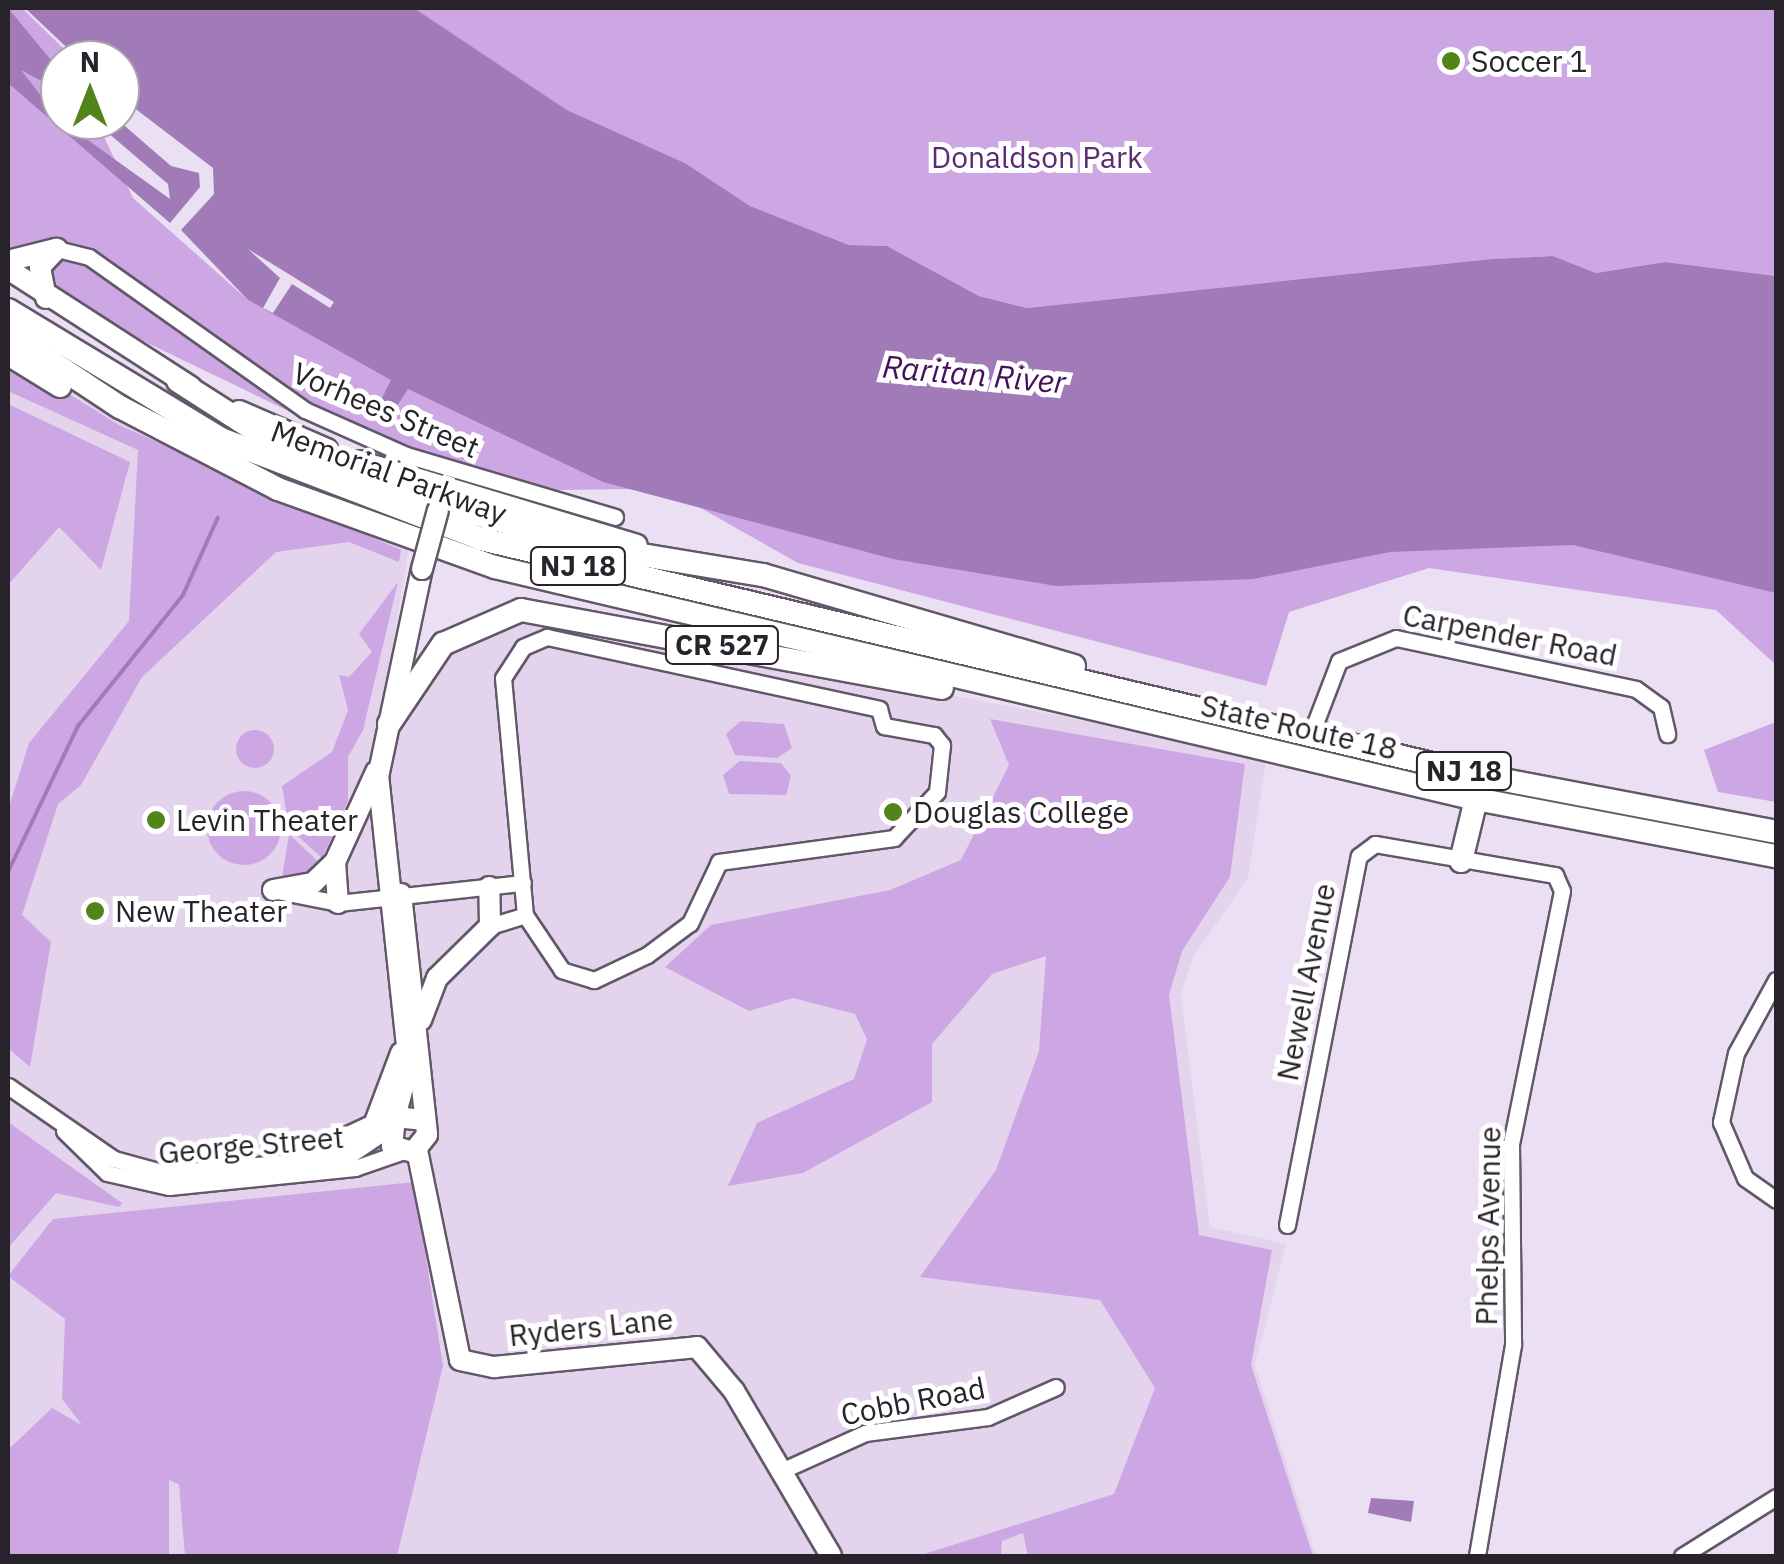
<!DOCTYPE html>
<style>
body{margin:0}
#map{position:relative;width:1784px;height:1564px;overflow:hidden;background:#ebe0f3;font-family:"IBM Plex Sans",sans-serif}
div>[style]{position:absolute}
.built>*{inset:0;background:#e3d3ed}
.green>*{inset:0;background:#cda6e4}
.round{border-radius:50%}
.water>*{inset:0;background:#a17bb7}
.pier>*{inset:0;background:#ebe0f3}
.stream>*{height:4px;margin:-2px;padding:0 2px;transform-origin:2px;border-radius:2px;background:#a17bb7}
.roads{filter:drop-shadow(2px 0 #625868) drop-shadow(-2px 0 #625868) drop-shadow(0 2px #625868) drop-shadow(0 -2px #625868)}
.minor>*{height:15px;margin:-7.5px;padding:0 7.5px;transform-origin:7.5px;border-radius:7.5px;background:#fff}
.major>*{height:20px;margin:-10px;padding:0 10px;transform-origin:10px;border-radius:10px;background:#fff}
.highway>*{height:22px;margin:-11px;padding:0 11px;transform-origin:11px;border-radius:11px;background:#fff}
.bridges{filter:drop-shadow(2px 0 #625868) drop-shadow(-2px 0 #625868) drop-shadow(0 2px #625868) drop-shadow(0 -2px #625868)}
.major-bridge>*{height:20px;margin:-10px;padding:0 10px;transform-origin:10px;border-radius:10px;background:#fff}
.dots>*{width:28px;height:28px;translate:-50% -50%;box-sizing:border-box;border:5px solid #fff;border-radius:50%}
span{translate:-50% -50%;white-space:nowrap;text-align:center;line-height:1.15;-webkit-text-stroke:10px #fff;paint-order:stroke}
.shield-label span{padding:2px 8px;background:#fff;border:2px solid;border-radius:8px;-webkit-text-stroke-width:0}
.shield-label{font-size:28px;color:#28232a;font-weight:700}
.poi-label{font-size:30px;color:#28232a}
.left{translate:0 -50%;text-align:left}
.park-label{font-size:30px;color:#5a2a73}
.street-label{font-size:30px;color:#28232a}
.water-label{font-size:32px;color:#43115a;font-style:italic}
.frame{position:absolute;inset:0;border:10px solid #28232a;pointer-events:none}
.north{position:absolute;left:40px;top:40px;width:100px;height:100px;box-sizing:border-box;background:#fff;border:2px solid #a9a7aa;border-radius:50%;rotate:0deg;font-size:28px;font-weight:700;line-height:40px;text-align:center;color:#28232a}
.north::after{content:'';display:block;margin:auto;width:35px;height:45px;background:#518419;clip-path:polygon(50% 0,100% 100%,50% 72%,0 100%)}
</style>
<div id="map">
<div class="built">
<div style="clip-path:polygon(8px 351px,120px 420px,409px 549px,379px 727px,427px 665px,514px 625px,558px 621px,1267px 755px,1248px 878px,1193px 957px,1181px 995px,1210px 1227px,1286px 1244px,1255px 1365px,1316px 1556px,8px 1556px)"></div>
</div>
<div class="green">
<div style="clip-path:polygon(8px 8px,22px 8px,64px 49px,60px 120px,96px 120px,133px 198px,248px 300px,631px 489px,495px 491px,359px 445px,137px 338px,26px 268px,8px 252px)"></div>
<div style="clip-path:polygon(414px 8px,1776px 8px,1776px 276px,1665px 262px,1596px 273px,1553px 256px,1491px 259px,1027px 308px,979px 296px,887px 246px,849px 245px,750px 206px,685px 163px,567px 110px)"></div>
<div style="clip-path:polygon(8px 356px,119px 425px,401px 550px,399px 562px,349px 542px,276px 552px,142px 677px,81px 785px,58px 804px,22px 915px,51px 942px,30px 1067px,8px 1048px,8px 810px,29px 743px,129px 621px,138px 450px,8px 391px)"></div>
<div style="clip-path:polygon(8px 404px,130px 462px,101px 570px,59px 527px,8px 585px)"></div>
<div style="clip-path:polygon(690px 502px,1723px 536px,1776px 569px,1776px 665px,1716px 610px,1429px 568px,1289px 612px,1266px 686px,798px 563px)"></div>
<div style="clip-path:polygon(398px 582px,363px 730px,348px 757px,348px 801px,322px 858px,289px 828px,282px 786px,332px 752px,348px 710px,339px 675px,349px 677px,372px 652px,359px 634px)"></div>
<div style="clip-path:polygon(990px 719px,1245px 764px,1230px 877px,1182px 951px,1169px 995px,1199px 1235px,1272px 1250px,1251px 1365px,1313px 1556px,1028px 1556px,1023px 1533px,1002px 1541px,1001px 1556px,918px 1556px,1114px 1494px,1155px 1388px,1100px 1300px,920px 1277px,996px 1170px,1039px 1051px,1046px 956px,992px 974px,932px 1044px,932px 1102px,803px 1173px,728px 1186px,757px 1123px,854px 1079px,867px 1039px,855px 1014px,793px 998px,749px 1011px,665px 967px,711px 925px,890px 890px,961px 860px,1009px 765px)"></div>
<div style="clip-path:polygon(741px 721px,784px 724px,792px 748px,777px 758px,735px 755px,726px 734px)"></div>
<div style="clip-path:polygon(1776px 722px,1776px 802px,1718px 792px,1704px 750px)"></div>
<div class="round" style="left:236px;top:730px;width:38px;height:38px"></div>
<div style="clip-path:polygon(740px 761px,781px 763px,791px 776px,786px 795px,729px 794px,723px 775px)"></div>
<div class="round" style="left:207px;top:791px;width:74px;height:74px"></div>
<div style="clip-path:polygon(289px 834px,323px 866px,314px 874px,282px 878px)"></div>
<div style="clip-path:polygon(8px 1122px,122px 1203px,119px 1207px,56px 1193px,8px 1248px)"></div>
<div style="clip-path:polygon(414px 1182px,443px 1366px,397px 1556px,185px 1556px,179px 1484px,169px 1480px,169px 1556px,8px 1556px,8px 1450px,52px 1408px,82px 1425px,62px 1399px,65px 1319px,8px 1276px,53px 1219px)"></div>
</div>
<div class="water">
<div style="clip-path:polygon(8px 8px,60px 71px,60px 91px,21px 70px,60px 120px,170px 199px,168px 184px,93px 120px,118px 120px,171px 166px,199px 173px,200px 187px,170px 223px,8px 83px)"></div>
<div style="clip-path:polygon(25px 8px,414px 8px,567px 110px,685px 163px,750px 206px,849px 245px,887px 246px,979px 296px,1027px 308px,1491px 259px,1553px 256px,1596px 273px,1665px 262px,1776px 276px,1776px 593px,1573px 545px,1390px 552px,1253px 579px,1056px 586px,893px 559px,603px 482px,408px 389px,395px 409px,380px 402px,391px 380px,248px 300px,181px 230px,214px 194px,213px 168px,120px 97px,120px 60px,80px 60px)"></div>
<div style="clip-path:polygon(1371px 1498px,1414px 1501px,1411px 1522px,1368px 1513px)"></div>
</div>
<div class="pier">
<div style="clip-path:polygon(248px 249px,334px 302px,330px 308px,292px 284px,273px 313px,263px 308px,280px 278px)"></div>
</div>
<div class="stream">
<div style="left:8px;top:872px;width:162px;rotate:-64.4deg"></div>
<div style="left:78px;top:726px;width:168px;rotate:-51.3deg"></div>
<div style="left:183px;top:595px;width:85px;rotate:-65.8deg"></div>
</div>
<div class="roads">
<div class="minor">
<div style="left:57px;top:249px;width:33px;rotate:14deg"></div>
<div style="left:89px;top:257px;width:265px;rotate:35.3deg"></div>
<div style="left:305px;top:410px;width:111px;rotate:24deg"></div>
<div style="left:406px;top:455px;width:218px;rotate:16.5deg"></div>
<div style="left:547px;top:637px;width:340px;rotate:12.2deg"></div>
<div style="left:879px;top:709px;width:18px;rotate:74deg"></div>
<div style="left:884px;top:726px;width:51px;rotate:10.2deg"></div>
<div style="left:934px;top:735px;width:13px;rotate:51deg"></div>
<div style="left:942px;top:745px;width:47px;rotate:96.1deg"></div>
<div style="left:937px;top:792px;width:63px;rotate:133.1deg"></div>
<div style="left:894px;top:838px;width:177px;rotate:172.2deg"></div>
<div style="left:719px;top:862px;width:68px;rotate:115.4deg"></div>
<div style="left:690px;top:923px;width:54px;rotate:143.3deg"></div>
<div style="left:647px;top:955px;width:59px;rotate:154.7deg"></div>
<div style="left:594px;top:980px;width:34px;rotate:-163deg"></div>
<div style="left:562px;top:970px;width:66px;rotate:-123.9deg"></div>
<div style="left:525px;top:915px;width:238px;rotate:-95.3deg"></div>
<div style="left:503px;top:678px;width:37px;rotate:-57deg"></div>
<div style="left:523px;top:647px;width:26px;rotate:-23deg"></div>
<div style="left:1311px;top:734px;width:78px;rotate:-69deg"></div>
<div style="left:1339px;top:661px;width:61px;rotate:-22deg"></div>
<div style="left:1396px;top:638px;width:245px;rotate:12deg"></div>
<div style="left:1636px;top:689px;width:31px;rotate:36deg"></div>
<div style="left:1661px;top:707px;width:28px;rotate:77deg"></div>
<div style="left:277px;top:891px;width:62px;rotate:11.1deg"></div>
<div style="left:338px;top:903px;width:186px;rotate:-6.2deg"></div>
<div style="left:490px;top:926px;width:37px;rotate:-17deg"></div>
<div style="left:1776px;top:980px;width:83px;rotate:118.7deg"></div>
<div style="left:1736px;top:1053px;width:71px;rotate:102.3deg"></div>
<div style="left:1721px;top:1122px;width:61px;rotate:66.8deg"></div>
<div style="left:1745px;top:1178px;width:38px;rotate:35deg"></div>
<div style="left:8px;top:1086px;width:129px;rotate:34.6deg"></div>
<div style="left:114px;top:1159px;width:53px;rotate:15.4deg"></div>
<div style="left:165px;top:1173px;width:183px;rotate:-5deg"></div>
<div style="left:347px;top:1157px;width:48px;rotate:-34deg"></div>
<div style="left:64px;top:1131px;width:60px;rotate:44.3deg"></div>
<div style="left:107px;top:1173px;width:64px;rotate:12.7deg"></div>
<div style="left:169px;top:1187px;width:187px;rotate:-5.8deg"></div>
<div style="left:355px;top:1168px;width:49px;rotate:-19.2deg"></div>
<div style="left:1287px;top:1225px;width:376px;rotate:-79deg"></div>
<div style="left:1359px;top:856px;width:20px;rotate:-37deg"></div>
<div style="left:1375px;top:844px;width:183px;rotate:9.8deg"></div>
<div style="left:1555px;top:875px;width:17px;rotate:66deg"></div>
<div style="left:1562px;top:891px;width:258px;rotate:101.4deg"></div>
<div style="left:1511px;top:1144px;width:201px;rotate:89.4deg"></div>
<div style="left:1513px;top:1345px;width:214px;rotate:99.7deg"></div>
<div style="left:781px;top:1471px;width:92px;rotate:-24.3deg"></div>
<div style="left:865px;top:1433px;width:124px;rotate:-7.4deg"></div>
<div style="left:988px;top:1417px;width:74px;rotate:-23.8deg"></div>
<div style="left:1682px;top:1556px;width:111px;rotate:-32.1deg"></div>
</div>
<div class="major">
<div style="left:8px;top:261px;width:49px;rotate:-14.3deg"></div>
<div style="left:8px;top:269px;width:218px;rotate:32.8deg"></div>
<div style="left:46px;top:298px;width:32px;rotate:-101deg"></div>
<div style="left:40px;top:267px;width:25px;rotate:-47deg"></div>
<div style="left:239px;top:411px;width:96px;rotate:23.4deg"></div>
<div style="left:359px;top:461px;width:290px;rotate:16.8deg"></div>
<div style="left:273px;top:890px;width:41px;rotate:-9.9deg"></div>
<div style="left:313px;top:883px;width:30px;rotate:-44deg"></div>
<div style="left:401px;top:894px;width:242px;rotate:83.8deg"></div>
<div style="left:427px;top:1135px;width:22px;rotate:129deg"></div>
<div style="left:413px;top:1152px;width:22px;rotate:-164deg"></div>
<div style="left:392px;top:1146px;width:29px;rotate:-84deg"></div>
<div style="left:395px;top:1117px;width:28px;rotate:6deg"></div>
<div style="left:338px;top:903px;width:41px;rotate:-94.2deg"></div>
<div style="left:335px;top:862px;width:99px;rotate:-65.5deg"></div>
<div style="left:421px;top:1020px;width:45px;rotate:-69.1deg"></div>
<div style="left:437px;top:978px;width:74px;rotate:-44.5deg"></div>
<div style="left:490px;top:926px;width:39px;rotate:-91deg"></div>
<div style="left:395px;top:1117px;width:54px;rotate:-74.9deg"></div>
<div style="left:409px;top:1065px;width:290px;rotate:-96.1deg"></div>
<div style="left:378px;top:777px;width:213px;rotate:-78.1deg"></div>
<div style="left:417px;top:1150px;width:214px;rotate:78.4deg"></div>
<div style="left:460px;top:1360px;width:35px;rotate:12deg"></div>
<div style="left:494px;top:1367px;width:204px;rotate:-5.6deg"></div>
<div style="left:697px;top:1347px;width:57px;rotate:49.9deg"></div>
<div style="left:734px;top:1391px;width:191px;rotate:59.5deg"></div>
<div style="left:301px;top:1159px;width:81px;rotate:-25deg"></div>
<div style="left:374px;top:1125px;width:77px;rotate:-69.4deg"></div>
</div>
<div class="highway">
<div style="left:8px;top:310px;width:249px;rotate:31.2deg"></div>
<div style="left:221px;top:439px;width:279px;rotate:21deg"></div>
<div style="left:481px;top:539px;width:1030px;rotate:13.31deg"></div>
<div style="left:1483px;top:776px;width:298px;rotate:10.8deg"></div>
<div style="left:8px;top:333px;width:134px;rotate:33.5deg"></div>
<div style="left:120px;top:407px;width:178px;rotate:27.4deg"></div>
<div style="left:278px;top:489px;width:231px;rotate:19.8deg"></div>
<div style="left:495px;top:567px;width:1008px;rotate:13.31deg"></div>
<div style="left:1476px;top:799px;width:305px;rotate:10.8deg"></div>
<div style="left:8px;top:354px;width:61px;rotate:31.6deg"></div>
<div style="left:178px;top:381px;width:106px;rotate:32.6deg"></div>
<div style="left:267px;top:438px;width:185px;rotate:20.9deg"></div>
<div style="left:440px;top:504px;width:159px;rotate:15.7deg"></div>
<div style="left:593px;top:547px;width:172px;rotate:9.4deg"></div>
<div style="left:763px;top:575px;width:324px;rotate:16.3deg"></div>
<div style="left:389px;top:724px;width:97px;rotate:-56deg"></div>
<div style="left:443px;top:644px;width:85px;rotate:-23.6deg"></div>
<div style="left:521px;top:610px;width:428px;rotate:10.5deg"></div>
<div style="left:1461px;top:861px;width:64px;rotate:-76.4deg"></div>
</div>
</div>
<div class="bridges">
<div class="major-bridge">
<div style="left:422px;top:569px;width:61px;rotate:-74.8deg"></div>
</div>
</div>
<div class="dots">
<div style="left:1451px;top:61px;background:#518419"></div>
<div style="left:893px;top:812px;background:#518419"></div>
<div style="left:156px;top:820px;background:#518419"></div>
<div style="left:95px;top:911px;background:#518419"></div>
</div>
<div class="shield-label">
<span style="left:578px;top:566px">NJ 18</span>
<span style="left:722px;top:645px">CR 527</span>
<span style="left:1464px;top:771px">NJ 18</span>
</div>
<div class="poi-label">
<span class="left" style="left:1471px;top:61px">Soccer 1</span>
<span class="left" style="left:913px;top:812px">Douglas College</span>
<span class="left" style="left:176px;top:820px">Levin Theater</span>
<span class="left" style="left:115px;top:911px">New Theater</span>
</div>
<div class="park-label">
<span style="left:1037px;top:157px">Donaldson Park</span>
</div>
<div class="street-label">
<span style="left:386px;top:410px;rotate:23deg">Vorhees Street</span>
<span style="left:389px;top:472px;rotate:20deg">Memorial Parkway</span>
<span style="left:1510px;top:635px;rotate:11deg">Carpender Road</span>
<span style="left:1299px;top:727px;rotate:13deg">State Route 18</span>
<span style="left:1306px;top:982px;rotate:-79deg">Newell Avenue</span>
<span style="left:251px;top:1145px;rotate:-5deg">George Street</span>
<span style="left:1488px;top:1226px;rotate:-89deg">Phelps Avenue</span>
<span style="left:591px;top:1327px;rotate:-6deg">Ryders Lane</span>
<span style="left:913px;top:1401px;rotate:-11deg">Cobb Road</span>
</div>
<div class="water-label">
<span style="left:974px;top:374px;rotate:5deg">Raritan River</span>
</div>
<div class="frame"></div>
<div class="north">N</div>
</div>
